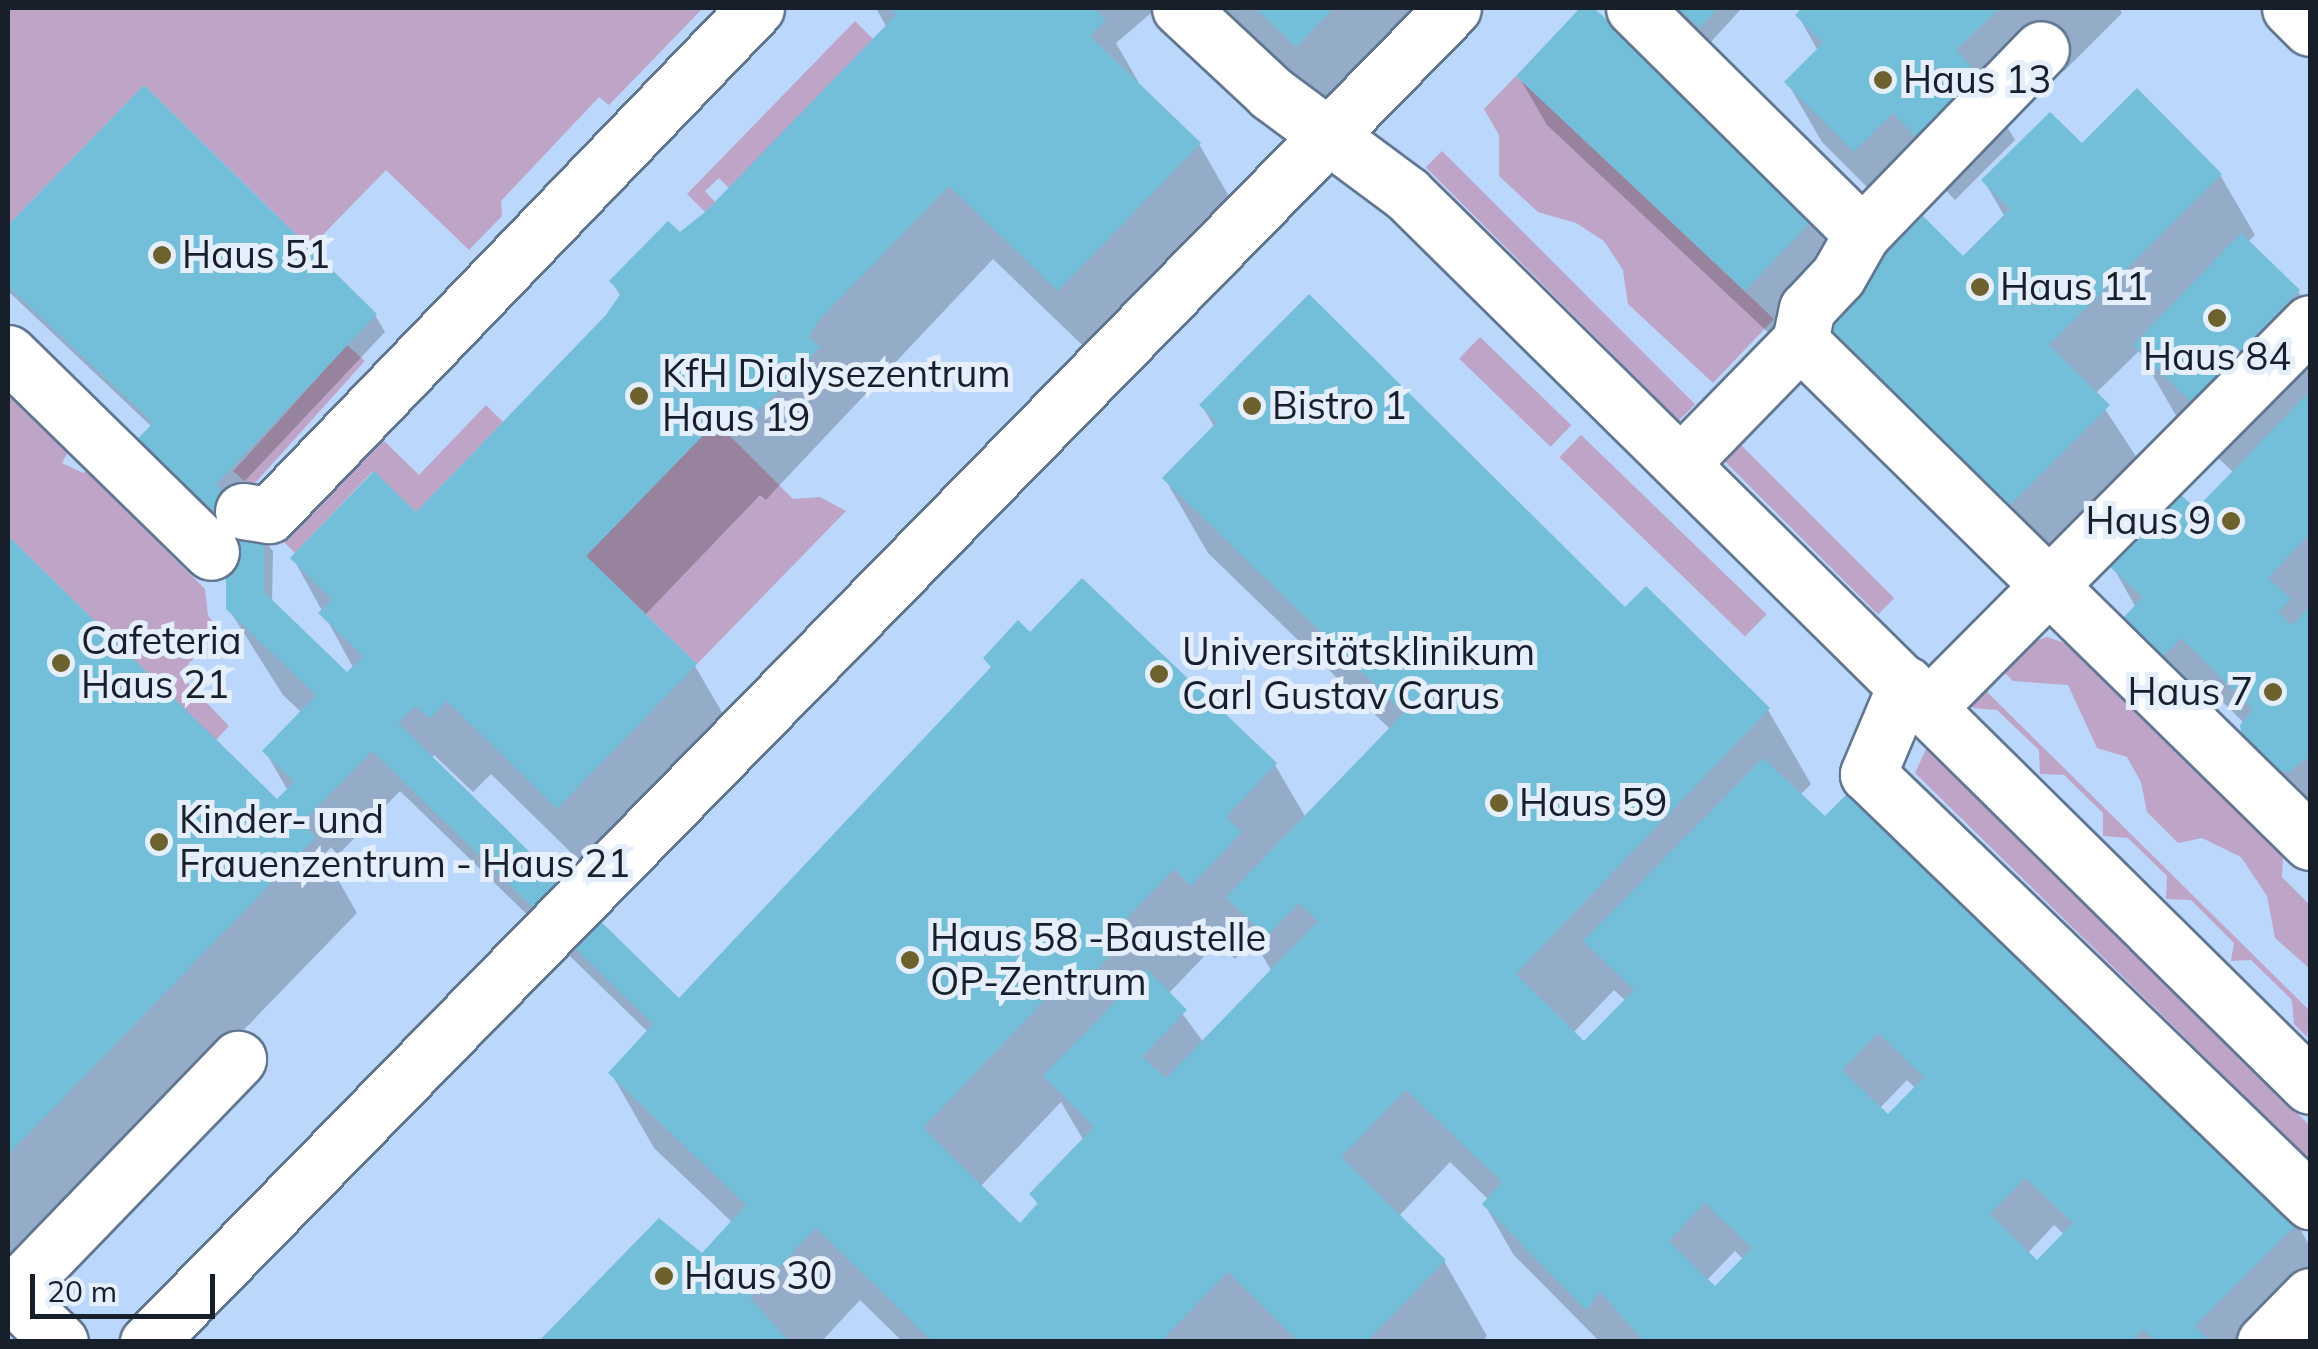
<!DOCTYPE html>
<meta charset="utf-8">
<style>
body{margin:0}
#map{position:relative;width:2318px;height:1349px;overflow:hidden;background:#d0e2fa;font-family:Mulish,sans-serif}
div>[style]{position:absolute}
.built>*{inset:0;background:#bbd7fb;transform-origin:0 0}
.green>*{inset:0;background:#bea4c6;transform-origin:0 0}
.shadow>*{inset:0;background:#0003}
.building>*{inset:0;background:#73bed9;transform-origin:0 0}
.roads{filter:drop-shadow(2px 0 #617690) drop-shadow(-2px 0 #617690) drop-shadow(0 2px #617690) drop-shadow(0 -2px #617690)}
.minor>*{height:55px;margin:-27.5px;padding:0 27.5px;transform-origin:27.5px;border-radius:27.5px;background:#fff}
.dots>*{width:28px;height:28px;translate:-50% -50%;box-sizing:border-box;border:5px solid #e5eefb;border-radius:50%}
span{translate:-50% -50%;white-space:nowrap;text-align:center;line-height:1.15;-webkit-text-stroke:10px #e5eefb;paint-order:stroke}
.poi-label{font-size:38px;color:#171f2a}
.left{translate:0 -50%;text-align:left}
.right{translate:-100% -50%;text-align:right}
.frame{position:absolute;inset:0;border:10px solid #171f2a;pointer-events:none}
.scale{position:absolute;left:30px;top:1274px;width:185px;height:45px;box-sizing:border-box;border:5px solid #171f2a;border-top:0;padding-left:12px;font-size:30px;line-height:35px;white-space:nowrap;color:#171f2a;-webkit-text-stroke:8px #e5eefb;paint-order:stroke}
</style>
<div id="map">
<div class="built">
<div style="left:8px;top:8px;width:2302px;height:1333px"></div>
</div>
<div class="green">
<div style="clip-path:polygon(8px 8px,703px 8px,609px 105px,599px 97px,501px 201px,502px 216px,469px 250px,386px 170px,310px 248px,144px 85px,8px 225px)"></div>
<div style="clip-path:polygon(855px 21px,873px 39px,729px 188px,719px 178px,705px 191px,715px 202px,705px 212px,687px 194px)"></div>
<div style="clip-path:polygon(1516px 76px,1774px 319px,1713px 383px,1628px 304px,1623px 270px,1604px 241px,1576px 223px,1538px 212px,1499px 176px,1499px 135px,1484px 109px)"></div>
<div style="left:1442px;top:151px;width:358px;height:23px;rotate:45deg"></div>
<div style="left:1480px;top:337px;width:127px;height:30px;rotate:44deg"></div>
<div style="left:347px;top:345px;width:24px;height:170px;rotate:42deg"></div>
<div style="clip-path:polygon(8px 377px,75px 439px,62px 463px,83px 473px,99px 458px,157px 517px,146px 530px,205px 589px,208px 616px,220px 630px,179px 674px,229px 726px,216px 740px,8px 536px)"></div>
<div style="clip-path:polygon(486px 405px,503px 422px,416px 512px,373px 471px,295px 553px,281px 539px,380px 437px,419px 475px)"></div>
<div style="clip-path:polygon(716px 422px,793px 499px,820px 497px,846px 511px,697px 664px,586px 556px)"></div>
<div style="left:1581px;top:435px;width:258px;height:31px;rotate:44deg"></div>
<div style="left:1733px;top:437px;width:228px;height:23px;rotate:45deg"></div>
<div style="clip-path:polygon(2047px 637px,2065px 643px,2283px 856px,2282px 877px,2310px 905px,2310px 969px,2275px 938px,2267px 896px,2241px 857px,2202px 838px,2178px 843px,2147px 812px,2141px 782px,2127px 757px,2097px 748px,2068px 685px,2013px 681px,2002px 670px,2029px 643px)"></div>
<div style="clip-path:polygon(1983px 688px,2310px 1011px,2307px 1037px,2294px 1024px,2292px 1000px,2251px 960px,2231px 961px,2234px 943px,2191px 900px,2166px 899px,2167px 876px,2128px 838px,2103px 836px,2103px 813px,2064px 775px,2040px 774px,2039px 750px,1997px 710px,1974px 708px,1969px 702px)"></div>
<div style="clip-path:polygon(1928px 745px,2310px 1126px,2310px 1160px,1915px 773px)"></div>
</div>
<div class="shadow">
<div style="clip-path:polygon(evenodd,876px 8px,1157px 8px,1116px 43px,1144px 92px,1199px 144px,1242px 219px,1102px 364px,993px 259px,774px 491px,766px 500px,760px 495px,644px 616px,695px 666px,738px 740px,601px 882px,491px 774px,473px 792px,434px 755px,431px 759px,678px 1002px,1030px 636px,1275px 765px,1306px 818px,1391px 730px,1208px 553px,1165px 479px,1215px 428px,1202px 406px,1625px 611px,1768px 710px,1811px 784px,1799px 796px,2297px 1223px,2310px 1247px,2310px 1316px,2257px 1342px,1600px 1342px,1513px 1254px,1485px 1205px,1489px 1200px,1450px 1162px,1398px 1217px,1444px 1261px,1487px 1336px,1481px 1342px,903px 1342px,860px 1300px,821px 1342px,542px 1342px,714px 1271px,733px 1223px,654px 1148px,611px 1073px,649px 1033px,400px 791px,338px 855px,331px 847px,324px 855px,357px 913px,8px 1273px,8px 540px,284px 810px,288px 791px,265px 751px,302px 713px,283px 695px,228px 608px,229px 550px,152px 427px,8px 291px,8px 229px,144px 89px,375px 315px,385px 332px,228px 499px,273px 551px,272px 604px,347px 676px,354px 669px,293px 558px,416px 515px,623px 300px,612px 282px,682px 240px,887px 28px,876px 8px,1253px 939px,1272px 972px,1204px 1043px,1168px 994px,1218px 942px,1235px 959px,1253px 939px,876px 8px,1614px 990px,1626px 1001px,1584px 1045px,1573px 1033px,1614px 990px,876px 8px,1907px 1080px,1916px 1089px,1888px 1118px,1879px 1109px,1907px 1080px,876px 8px,1061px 1102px,1084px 1141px,1032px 1195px,1039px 1206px,1020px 1226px,980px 1187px,1061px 1102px,876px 8px,2054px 1225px,2065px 1235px,2037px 1264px,2027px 1254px,2054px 1225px,876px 8px,1735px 1251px,1744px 1260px,1715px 1290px,1706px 1281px,1735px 1251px)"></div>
<div style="clip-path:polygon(1223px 8px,1449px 8px,1340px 120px)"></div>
<div style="clip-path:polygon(1584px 8px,1816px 215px,1845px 264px,1774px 338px,1547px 125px,1519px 77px)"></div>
<div style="clip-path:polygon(1672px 8px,1742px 8px,1710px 43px)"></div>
<div style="clip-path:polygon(1805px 8px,2119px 8px,2122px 13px,2064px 71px,2048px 54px,1995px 106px,2015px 140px,1955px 200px,1929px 172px,1890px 210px,1822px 142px,1787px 82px,1818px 51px,1798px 15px)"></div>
<div style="clip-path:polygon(2082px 147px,2220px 175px,2255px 235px,2247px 243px,2298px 291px,2310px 312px,2310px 831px,2245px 724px,2217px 696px,2196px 718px,2158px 682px,2136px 608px,2112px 565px,2196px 512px,2234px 473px,2179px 421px,2139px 351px,2095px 394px,2143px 467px,2044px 565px,1858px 379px,1823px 319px,1963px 259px,2005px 217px,1984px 181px)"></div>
</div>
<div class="building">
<div style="clip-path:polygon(evenodd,889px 8px,1093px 8px,1106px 20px,1090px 36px,1201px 143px,1058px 291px,949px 186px,818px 321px,809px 337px,820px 347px,782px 387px,742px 426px,732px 416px,722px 427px,716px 422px,586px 556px,697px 664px,557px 809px,447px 701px,430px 719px,415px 706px,398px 723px,679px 998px,991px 667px,983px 658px,1018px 620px,1030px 632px,1082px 578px,1277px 763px,1226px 817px,1242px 832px,1191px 886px,1174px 869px,1119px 927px,1129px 936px,1083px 984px,1068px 997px,1057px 987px,923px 1128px,1020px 1223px,1038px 1203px,1029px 1194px,1094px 1127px,1043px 1076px,1147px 969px,1187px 1010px,1142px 1057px,1166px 1078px,1318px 921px,1299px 903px,1266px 937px,1226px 897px,1404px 713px,1162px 478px,1217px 422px,1199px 405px,1309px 294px,1625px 607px,1646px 586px,1770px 708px,1516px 974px,1584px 1041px,1634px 990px,1583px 941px,1763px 758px,1825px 816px,1853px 788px,2299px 1222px,2195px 1326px,2211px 1342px,2156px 1342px,2143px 1329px,2131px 1342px,1644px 1342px,1600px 1292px,1586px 1310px,1482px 1204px,1502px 1182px,1406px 1090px,1341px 1157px,1446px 1260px,1366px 1342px,1299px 1342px,1228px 1272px,1165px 1337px,1169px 1342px,933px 1342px,816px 1228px,750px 1298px,790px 1342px,538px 1342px,659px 1218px,702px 1253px,746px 1205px,608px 1073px,653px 1024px,372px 751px,302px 823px,316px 837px,8px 1155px,8px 536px,277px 799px,294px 782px,262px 751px,316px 695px,226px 609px,226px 543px,130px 447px,153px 423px,8px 286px,8px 225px,144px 85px,377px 314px,216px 484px,264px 532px,264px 592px,347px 672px,363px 656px,318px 613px,332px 599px,290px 558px,374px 471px,416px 512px,606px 315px,621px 293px,609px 281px,668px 221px,680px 232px,705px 212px,896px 15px,889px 8px,1878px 1033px,1924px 1077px,1888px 1114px,1842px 1070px,1878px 1033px,889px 8px,2025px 1178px,2073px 1223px,2037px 1260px,1990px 1214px,2025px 1178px,889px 8px,1705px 1203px,1752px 1248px,1715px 1286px,1669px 1241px,1705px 1203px)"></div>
<div style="clip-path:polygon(1255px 8px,1334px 8px,1296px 47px)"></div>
<div style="clip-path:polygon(1580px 8px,1594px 8px,1818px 214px,1745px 291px,1516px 76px)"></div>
<div style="clip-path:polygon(1678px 8px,1718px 8px,1700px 28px)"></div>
<div style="clip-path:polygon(1802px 8px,2000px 8px,1956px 50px,1982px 78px,1919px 141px,1893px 113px,1854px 152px,1784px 82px,1823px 43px,1795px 15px)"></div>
<div style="clip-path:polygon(2137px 88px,2222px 174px,2049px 345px,2110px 405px,2009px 506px,1820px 318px,1923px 216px,1963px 256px,2010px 209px,1981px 180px,2050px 112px,2082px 143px)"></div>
<div style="left:2241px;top:233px;width:82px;height:156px;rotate:44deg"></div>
<div style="clip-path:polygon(2310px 391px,2310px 534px,2268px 578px,2291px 599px,2278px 612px,2292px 625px,2310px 606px,2310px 764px,2305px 758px,2290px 772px,2267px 770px,2243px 747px,2240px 725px,2253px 709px,2181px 638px,2160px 659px,2120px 621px,2143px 597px,2108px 565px,2179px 493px,2196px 509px)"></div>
</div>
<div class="roads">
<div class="minor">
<div style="left:1180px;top:8px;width:125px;rotate:43deg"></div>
<div style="left:1271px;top:93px;width:169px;rotate:36.6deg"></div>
<div style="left:1407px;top:194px;width:1269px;rotate:44.65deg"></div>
<div style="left:1634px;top:8px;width:321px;rotate:44.7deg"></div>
<div style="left:2290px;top:8px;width:28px;rotate:45deg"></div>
<div style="left:1800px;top:341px;width:33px;rotate:-78deg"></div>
<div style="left:1807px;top:309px;width:45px;rotate:-46.8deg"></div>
<div style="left:1838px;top:276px;width:48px;rotate:-60.3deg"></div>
<div style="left:1862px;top:234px;width:257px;rotate:-45.9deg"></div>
<div style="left:8px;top:353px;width:284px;rotate:44.4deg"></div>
<div style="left:1681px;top:463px;width:170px;rotate:-45.7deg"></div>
<div style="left:1800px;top:341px;width:715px;rotate:44.49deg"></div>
<div style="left:243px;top:511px;width:26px;rotate:9deg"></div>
<div style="left:269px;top:515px;width:703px;rotate:-46.15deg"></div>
<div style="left:1906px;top:684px;width:98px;rotate:112.9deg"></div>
<div style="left:1868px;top:774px;width:615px;rotate:44.01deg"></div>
<div style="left:1929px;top:706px;width:540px;rotate:-45.15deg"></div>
<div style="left:60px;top:1342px;width:69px;rotate:-135.6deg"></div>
<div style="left:11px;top:1294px;width:327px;rotate:-46deg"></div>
<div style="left:148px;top:1342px;width:1866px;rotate:-45.63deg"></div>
<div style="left:2265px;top:1342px;width:64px;rotate:-45.6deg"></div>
</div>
</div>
<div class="dots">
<div style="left:1883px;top:80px;background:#6d612e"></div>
<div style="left:162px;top:255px;background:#6d612e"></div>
<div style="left:1980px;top:287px;background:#6d612e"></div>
<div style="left:2217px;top:318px;background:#6d612e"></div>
<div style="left:639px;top:396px;background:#6d612e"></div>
<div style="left:1252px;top:406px;background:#6d612e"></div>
<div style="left:2231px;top:521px;background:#6d612e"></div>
<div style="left:61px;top:663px;background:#6d612e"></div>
<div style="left:1159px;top:674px;background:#6d612e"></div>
<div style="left:2273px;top:692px;background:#6d612e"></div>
<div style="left:1499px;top:803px;background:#6d612e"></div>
<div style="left:159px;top:842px;background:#6d612e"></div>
<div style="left:910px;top:960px;background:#6d612e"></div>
<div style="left:664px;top:1276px;background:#6d612e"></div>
</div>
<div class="poi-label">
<span class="left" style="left:1903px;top:80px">Haus 13</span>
<span class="left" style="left:182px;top:255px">Haus 51</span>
<span class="left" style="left:2000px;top:287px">Haus 11</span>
<span style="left:2217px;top:357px">Haus 84</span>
<span class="left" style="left:662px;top:396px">KfH Dialysezentrum<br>Haus 19</span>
<span class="left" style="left:1272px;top:406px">Bistro 1</span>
<span class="right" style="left:2211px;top:521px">Haus 9</span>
<span class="left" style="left:81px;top:663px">Cafeteria<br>Haus 21</span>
<span class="left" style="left:1182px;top:674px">Universitätsklinikum<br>Carl Gustav Carus</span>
<span class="right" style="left:2253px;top:692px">Haus 7</span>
<span class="left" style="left:1519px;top:803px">Haus 59</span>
<span class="left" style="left:179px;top:842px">Kinder- und<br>Frauenzentrum - Haus 21</span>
<span class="left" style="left:930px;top:960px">Haus 58 -Baustelle<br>OP-Zentrum</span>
<span class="left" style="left:684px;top:1276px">Haus 30</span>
</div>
<div class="frame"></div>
<div class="scale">20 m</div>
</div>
